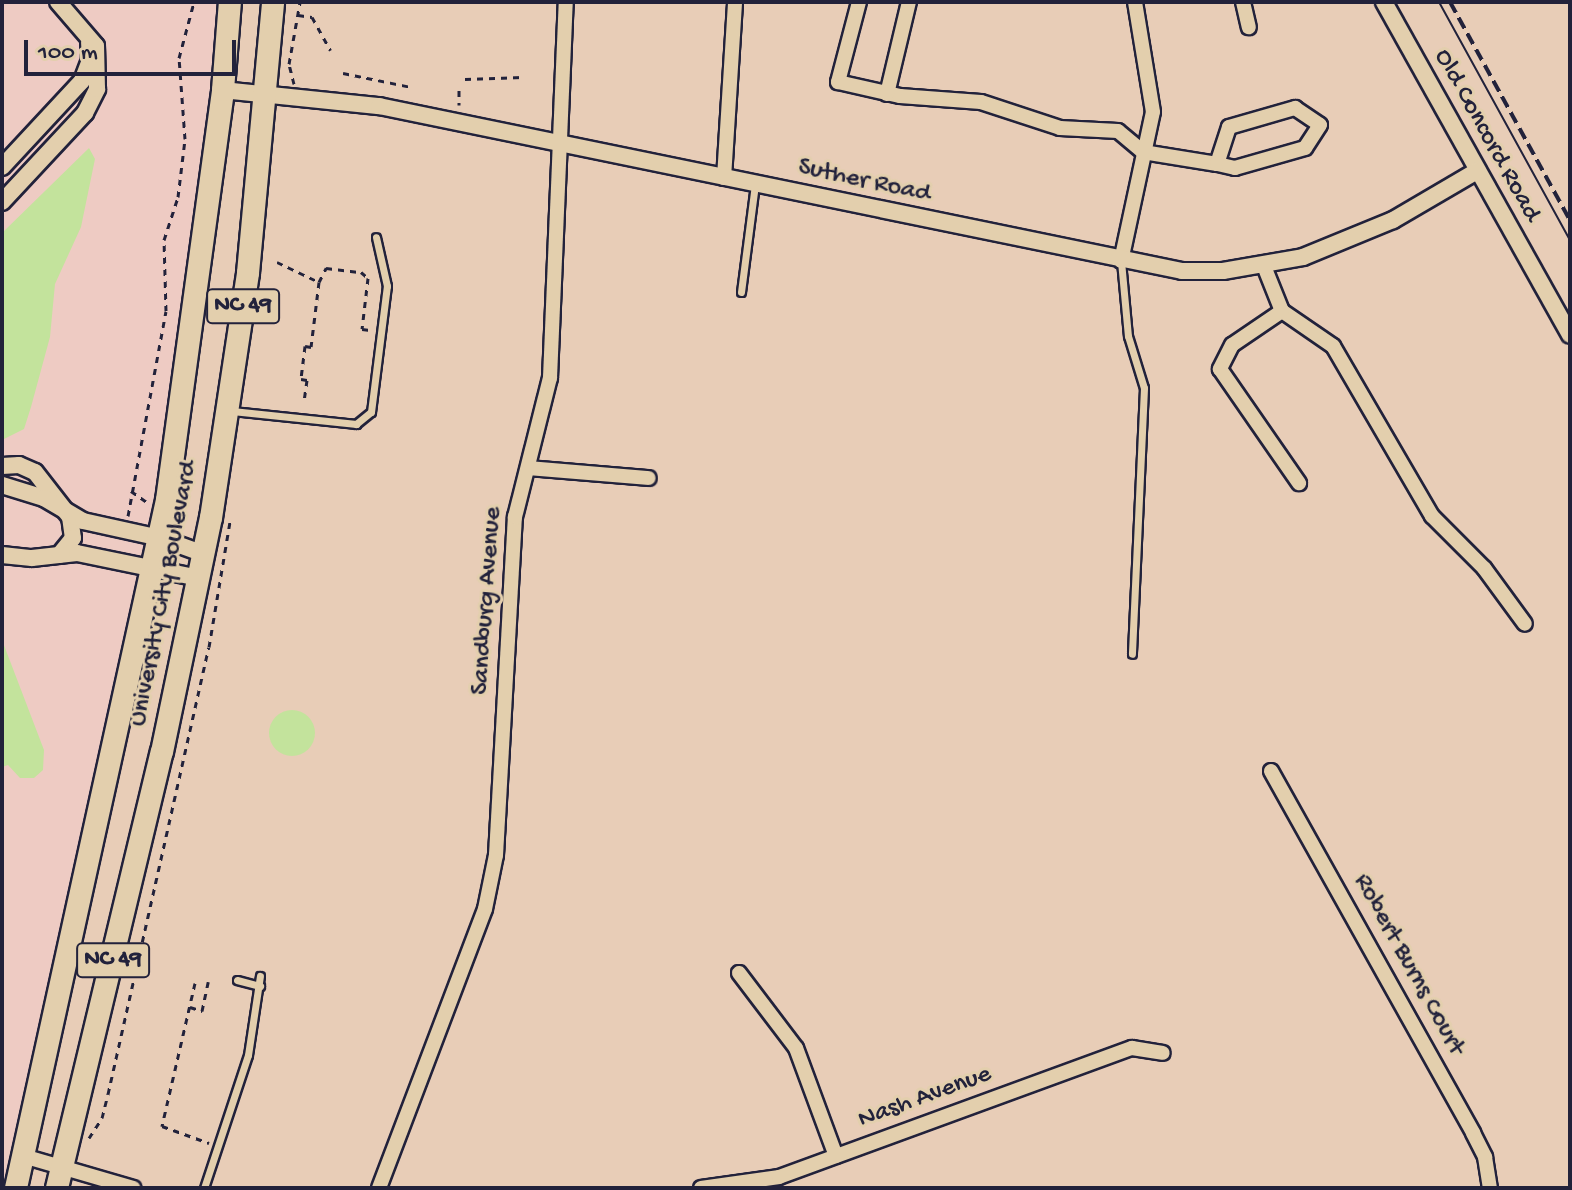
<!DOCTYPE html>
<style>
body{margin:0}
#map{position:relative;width:1572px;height:1190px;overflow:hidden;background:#e8cdb7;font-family:"Gochi Hand",sans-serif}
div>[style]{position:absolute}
.built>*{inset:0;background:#eecbc3}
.green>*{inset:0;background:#c3e39c}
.round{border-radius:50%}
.path>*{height:3px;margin-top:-1.5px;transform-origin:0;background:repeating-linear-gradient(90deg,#22223b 0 6px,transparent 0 12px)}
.roads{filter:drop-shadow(2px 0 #22223b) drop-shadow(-2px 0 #22223b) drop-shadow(0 2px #22223b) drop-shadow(0 -2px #22223b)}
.service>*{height:7px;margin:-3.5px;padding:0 3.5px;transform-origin:3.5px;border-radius:3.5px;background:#e3cfad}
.minor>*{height:14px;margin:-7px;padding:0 7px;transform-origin:7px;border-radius:7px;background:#e3cfad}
.tertiary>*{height:16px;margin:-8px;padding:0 8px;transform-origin:8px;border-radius:8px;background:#e3cfad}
.primary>*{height:22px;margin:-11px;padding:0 11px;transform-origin:11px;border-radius:11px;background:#e3cfad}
.tram>*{height:2px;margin:-1px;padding:0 1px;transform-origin:1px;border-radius:1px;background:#22223b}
.rail>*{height:4px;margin-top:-2px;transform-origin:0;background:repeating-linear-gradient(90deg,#22223b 0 12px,transparent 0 18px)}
span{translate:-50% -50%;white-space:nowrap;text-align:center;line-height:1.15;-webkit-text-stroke:6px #e3cfad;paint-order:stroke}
.shield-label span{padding:2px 6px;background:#e3cfad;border:2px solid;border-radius:6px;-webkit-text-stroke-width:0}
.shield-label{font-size:24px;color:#22223b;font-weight:700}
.street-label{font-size:26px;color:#22223b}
.frame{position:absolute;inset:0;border:4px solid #22223b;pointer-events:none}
.scale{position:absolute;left:24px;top:40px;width:212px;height:36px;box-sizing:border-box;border:4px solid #22223b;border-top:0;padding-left:10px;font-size:24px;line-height:28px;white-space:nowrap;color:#22223b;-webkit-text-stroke:6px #e3cfad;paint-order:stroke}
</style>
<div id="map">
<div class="built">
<div style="clip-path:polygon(2px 2px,217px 2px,204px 199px,165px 486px,29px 1091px,2px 1188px)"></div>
</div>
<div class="green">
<div style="clip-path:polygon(89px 148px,95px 159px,81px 227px,55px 284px,50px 337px,31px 407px,24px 429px,2px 440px,2px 233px)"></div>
<div style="clip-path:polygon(2px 640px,44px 750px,43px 770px,34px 778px,20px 778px,8px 765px,2px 767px)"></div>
<div class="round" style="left:269px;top:710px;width:46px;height:46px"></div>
</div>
<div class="path">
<div style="left:298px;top:15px;width:14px;rotate:8deg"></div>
<div style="left:312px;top:17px;width:38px;rotate:61deg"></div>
<div style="left:343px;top:73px;width:69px;rotate:11.6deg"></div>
<div style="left:465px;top:79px;width:58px;rotate:-2deg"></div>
<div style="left:294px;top:84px;width:21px;rotate:-104deg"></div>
<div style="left:289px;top:64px;width:63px;rotate:-79.9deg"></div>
<div style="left:459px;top:90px;width:15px;rotate:90deg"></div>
<div style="left:277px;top:262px;width:47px;rotate:25.5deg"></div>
<div style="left:319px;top:282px;width:65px;rotate:97deg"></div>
<div style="left:311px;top:347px;width:6px;rotate:-171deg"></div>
<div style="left:305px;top:346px;width:33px;rotate:97deg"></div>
<div style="left:301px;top:379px;width:6px;rotate:9deg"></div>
<div style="left:307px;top:380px;width:21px;rotate:98deg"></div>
<div style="left:319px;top:282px;width:16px;rotate:-63deg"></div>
<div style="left:326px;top:268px;width:35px;rotate:7deg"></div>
<div style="left:361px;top:272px;width:9px;rotate:41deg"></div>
<div style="left:368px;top:278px;width:51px;rotate:96.7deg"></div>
<div style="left:362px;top:329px;width:8px;rotate:7deg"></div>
<div style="left:131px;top:491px;width:21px;rotate:35deg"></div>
<div style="left:128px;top:516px;width:208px;rotate:-79.5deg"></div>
<div style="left:166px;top:311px;width:71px;rotate:-91.6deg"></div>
<div style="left:164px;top:240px;width:45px;rotate:-72deg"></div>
<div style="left:178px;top:197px;width:58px;rotate:-83.1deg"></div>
<div style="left:185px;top:139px;width:81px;rotate:-94.2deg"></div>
<div style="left:179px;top:58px;width:58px;rotate:-75deg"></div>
<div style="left:163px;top:596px;width:10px;rotate:11deg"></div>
<div style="left:195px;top:983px;width:147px;rotate:103deg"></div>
<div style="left:162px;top:1126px;width:50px;rotate:19.9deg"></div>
<div style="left:190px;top:1007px;width:13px;rotate:18deg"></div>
<div style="left:202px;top:1011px;width:30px;rotate:-78deg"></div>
<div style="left:89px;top:1138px;width:24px;rotate:-57deg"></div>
<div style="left:102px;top:1118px;width:25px;rotate:-76deg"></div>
<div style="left:108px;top:1094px;width:458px;rotate:-77.3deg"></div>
<div style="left:209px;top:647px;width:127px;rotate:-80.5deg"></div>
</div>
<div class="roads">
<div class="service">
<div style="left:1121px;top:261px;width:75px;rotate:84.7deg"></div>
<div style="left:1128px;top:336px;width:54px;rotate:72.9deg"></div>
<div style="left:1144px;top:388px;width:266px;rotate:92.6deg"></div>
<div style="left:741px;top:292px;width:109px;rotate:-82.6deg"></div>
<div style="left:232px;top:411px;width:125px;rotate:6deg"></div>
<div style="left:356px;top:424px;width:19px;rotate:-39deg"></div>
<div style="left:371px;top:412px;width:127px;rotate:-82.8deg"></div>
<div style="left:387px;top:286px;width:50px;rotate:-102.7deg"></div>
<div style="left:237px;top:980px;width:24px;rotate:15deg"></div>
<div style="left:204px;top:1188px;width:140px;rotate:-71.7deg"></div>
<div style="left:248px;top:1055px;width:80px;rotate:-81.4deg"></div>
</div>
<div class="minor">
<div style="left:859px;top:2px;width:83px;rotate:104.7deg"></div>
<div style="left:838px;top:82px;width:64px;rotate:12.7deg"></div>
<div style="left:900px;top:96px;width:81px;rotate:4.2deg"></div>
<div style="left:981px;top:102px;width:83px;rotate:18.2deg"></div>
<div style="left:1060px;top:128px;width:58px;rotate:3deg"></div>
<div style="left:1118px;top:131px;width:33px;rotate:40deg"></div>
<div style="left:1143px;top:152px;width:75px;rotate:9.2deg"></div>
<div style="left:1243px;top:2px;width:26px;rotate:77deg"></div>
<div style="left:887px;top:94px;width:95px;rotate:-76.6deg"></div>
<div style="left:1295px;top:108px;width:30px;rotate:34deg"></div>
<div style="left:1320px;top:125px;width:27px;rotate:123deg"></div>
<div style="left:1305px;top:148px;width:73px;rotate:164.1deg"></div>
<div style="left:1235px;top:168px;width:18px;rotate:-167deg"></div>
<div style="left:1217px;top:164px;width:39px;rotate:-72deg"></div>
<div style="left:1229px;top:127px;width:69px;rotate:-16.1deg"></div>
<div style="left:724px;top:178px;width:176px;rotate:-86.4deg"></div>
<div style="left:1121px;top:261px;width:152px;rotate:-77.9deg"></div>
<div style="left:1153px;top:112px;width:111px;rotate:-99.3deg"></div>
<div style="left:1264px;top:266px;width:48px;rotate:68.2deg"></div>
<div style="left:1282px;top:311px;width:62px;rotate:34.5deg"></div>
<div style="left:1333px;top:346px;width:197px;rotate:59.8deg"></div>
<div style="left:1432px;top:516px;width:74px;rotate:45deg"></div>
<div style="left:1484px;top:568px;width:69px;rotate:53.8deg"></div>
<div style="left:1282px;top:311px;width:60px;rotate:145.8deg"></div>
<div style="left:1232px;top:345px;width:27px;rotate:117deg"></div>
<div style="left:1220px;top:369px;width:139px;rotate:55.3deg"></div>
<div style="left:529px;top:468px;width:120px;rotate:4.8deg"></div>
<div style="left:1271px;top:771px;width:415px;rotate:60.8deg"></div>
<div style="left:1473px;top:1133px;width:27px;rotate:63deg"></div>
<div style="left:1485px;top:1157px;width:31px;rotate:81deg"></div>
<div style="left:739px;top:973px;width:94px;rotate:52.8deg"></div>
<div style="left:796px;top:1048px;width:115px;rotate:69.7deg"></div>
<div style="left:23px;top:1156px;width:115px;rotate:16.2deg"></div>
<div style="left:379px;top:1188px;width:298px;rotate:-69.2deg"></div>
<div style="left:485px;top:909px;width:55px;rotate:-78.5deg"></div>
<div style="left:496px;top:855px;width:339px;rotate:-86.8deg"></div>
<div style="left:515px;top:517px;width:143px;rotate:-75.9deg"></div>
<div style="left:550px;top:378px;width:376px;rotate:-87.6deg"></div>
<div style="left:701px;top:1188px;width:79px;rotate:-8deg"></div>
<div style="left:779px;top:1177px;width:376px;rotate:-20.1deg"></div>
<div style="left:1132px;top:1048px;width:31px;rotate:9deg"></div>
</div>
<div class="tertiary">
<div style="left:1384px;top:2px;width:381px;rotate:60.8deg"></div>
<div style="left:223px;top:90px;width:157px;rotate:5.9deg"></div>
<div style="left:379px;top:106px;width:820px;rotate:11.61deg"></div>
<div style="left:1182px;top:271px;width:41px"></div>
<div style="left:1223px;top:271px;width:81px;rotate:-9.9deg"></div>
<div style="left:1303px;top:257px;width:97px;rotate:-22.3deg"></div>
<div style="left:1393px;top:220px;width:97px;rotate:-30.3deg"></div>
<div style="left:2px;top:167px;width:117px;rotate:-47.1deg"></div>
<div style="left:82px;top:81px;width:22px;rotate:-69deg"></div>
<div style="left:90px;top:60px;width:18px;rotate:-93deg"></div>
<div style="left:2px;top:202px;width:122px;rotate:-47deg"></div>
<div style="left:85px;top:113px;width:27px;rotate:-63deg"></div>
<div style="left:97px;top:89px;width:43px;rotate:-91.3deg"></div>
<div style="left:96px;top:46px;width:58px;rotate:-130.8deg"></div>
<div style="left:2px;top:466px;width:17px;rotate:-3deg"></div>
<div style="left:19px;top:465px;width:17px;rotate:24deg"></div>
<div style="left:35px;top:472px;width:57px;rotate:52.1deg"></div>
<div style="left:70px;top:517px;width:21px;rotate:82deg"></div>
<div style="left:73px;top:538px;width:22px;rotate:129deg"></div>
<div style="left:2px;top:485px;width:44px;rotate:17.2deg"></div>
<div style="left:44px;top:498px;width:45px;rotate:30.5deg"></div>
<div style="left:83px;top:521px;width:79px;rotate:12.4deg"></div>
<div style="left:160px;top:538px;width:47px;rotate:20deg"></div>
<div style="left:2px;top:555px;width:30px;rotate:6deg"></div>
<div style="left:32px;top:558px;width:45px;rotate:-6.3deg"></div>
<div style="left:77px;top:553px;width:125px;rotate:11.6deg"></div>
</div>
<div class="primary">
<div style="left:16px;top:1188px;width:704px;rotate:-77.62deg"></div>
<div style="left:167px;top:500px;width:414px;rotate:-82.2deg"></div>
<div style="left:223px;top:90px;width:88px;rotate:-85.5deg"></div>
<div style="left:57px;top:1188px;width:448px;rotate:-76.5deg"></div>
<div style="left:162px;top:752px;width:239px;rotate:-78.2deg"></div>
<div style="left:211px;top:518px;width:248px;rotate:-81.4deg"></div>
<div style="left:248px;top:273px;width:272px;rotate:-84.7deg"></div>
</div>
</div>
<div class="tram">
<div style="left:1439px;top:2px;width:272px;rotate:61.2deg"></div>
</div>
<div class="rail">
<div style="left:1450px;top:2px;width:249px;rotate:61.2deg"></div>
</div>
<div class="shield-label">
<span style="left:243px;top:306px">NC 49</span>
<span style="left:113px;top:960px">NC 49</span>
</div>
<div class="street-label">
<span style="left:1486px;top:136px;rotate:61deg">Old Concord Road</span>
<span style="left:864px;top:182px;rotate:12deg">Suther Road</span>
<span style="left:165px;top:594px;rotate:-79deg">University City Boulevard</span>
<span style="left:488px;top:601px;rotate:-86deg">Sandburg Avenue</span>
<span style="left:1408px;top:965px;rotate:61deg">Robert Burns Court</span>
<span style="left:925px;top:1098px;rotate:-20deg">Nash Avenue</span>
</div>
<div class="frame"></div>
<div class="scale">100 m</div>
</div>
